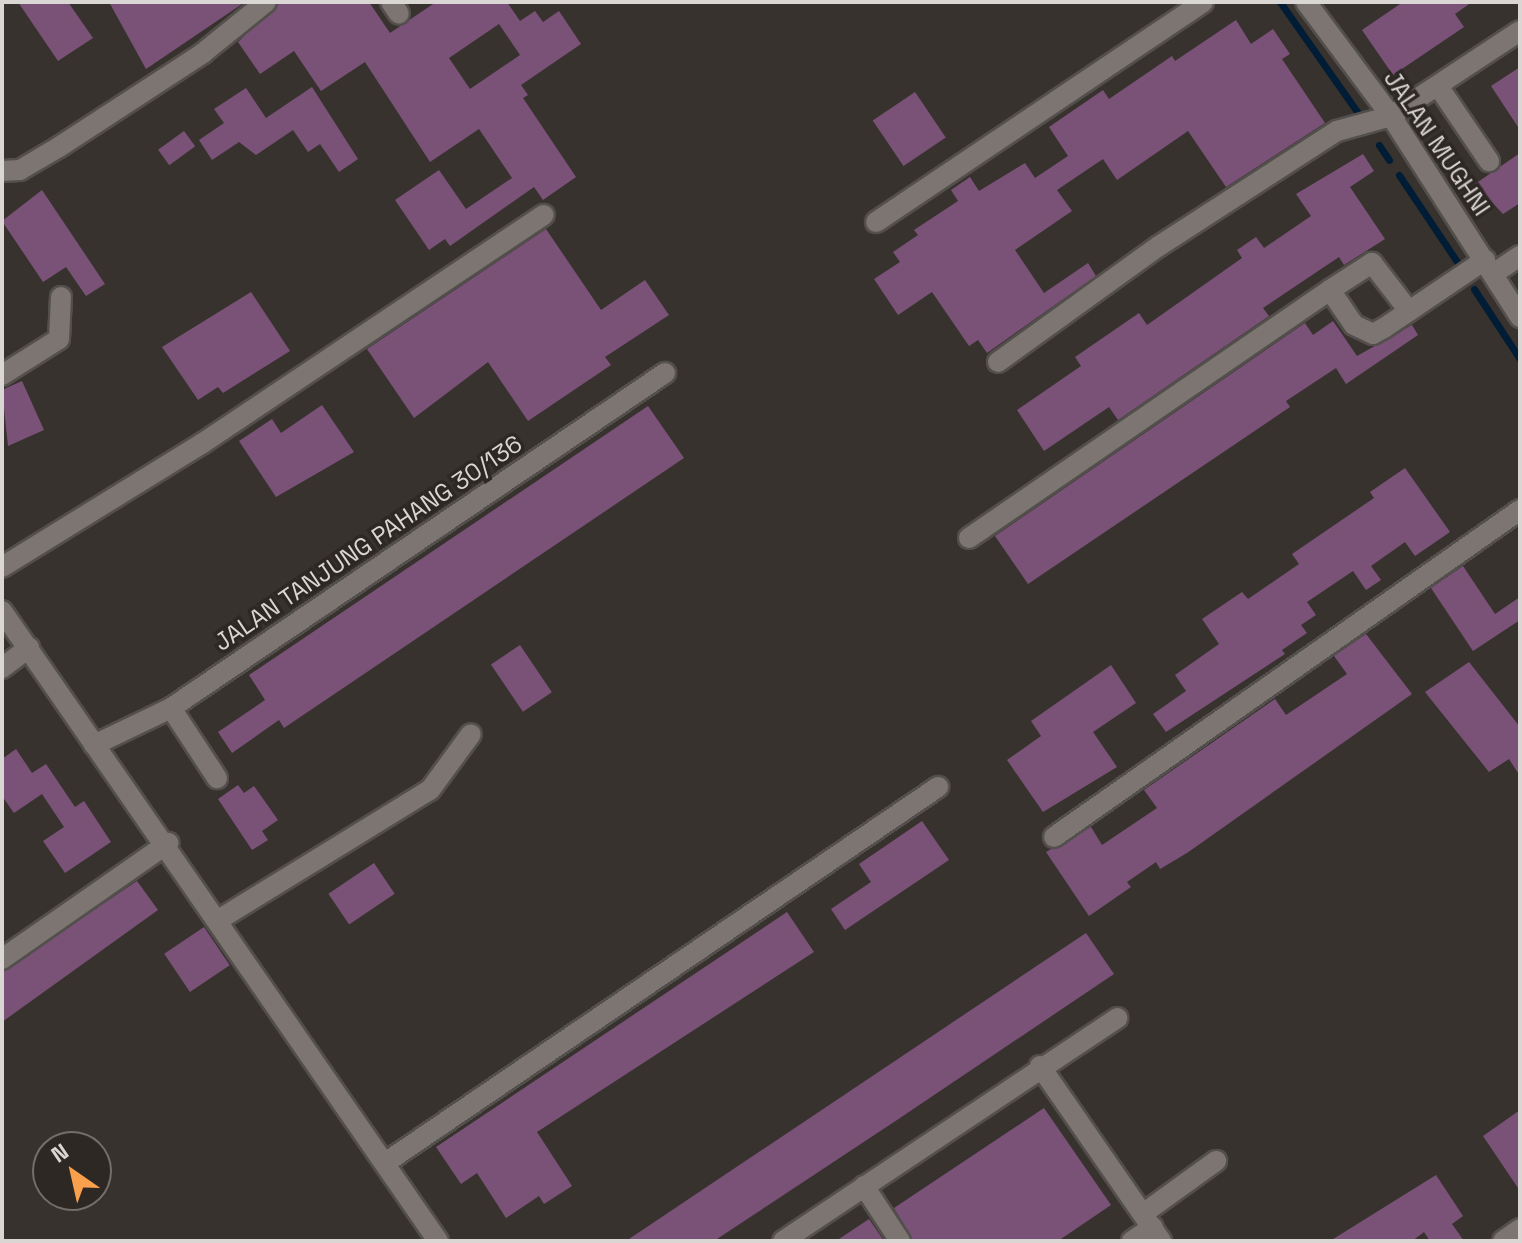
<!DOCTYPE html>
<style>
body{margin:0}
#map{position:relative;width:1522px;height:1243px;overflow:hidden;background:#38322f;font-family:"Space Grotesk",sans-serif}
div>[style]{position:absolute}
.stream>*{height:7px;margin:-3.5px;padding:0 3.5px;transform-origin:3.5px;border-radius:3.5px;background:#001d35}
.building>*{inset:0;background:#7a5278;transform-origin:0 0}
.roads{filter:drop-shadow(2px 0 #534f4c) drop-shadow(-2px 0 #534f4c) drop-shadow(0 2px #534f4c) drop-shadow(0 -2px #534f4c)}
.minor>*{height:20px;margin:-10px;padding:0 10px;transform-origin:10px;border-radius:10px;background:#7c7571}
span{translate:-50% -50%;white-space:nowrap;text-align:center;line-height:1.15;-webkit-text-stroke:7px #2e2825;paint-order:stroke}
.street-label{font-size:24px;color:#dad6d4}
.frame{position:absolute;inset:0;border:4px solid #dad6d4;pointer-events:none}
.north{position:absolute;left:32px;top:1131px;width:80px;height:80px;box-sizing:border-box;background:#2e2825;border:2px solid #736e6b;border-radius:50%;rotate:326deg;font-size:22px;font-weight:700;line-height:32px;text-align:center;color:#dad6d4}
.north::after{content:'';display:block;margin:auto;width:28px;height:36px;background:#f9a04c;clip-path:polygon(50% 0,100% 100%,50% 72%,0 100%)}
</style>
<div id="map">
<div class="stream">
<div style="left:1280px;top:2px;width:136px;rotate:54.9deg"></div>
<div style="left:1379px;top:145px;width:18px;rotate:56deg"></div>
<div style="left:1399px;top:175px;width:106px;rotate:56.2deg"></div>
<div style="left:1474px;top:289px;width:84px;rotate:56.7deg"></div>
</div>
<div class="building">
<div style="clip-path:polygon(18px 2px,68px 2px,93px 38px,58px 61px)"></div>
<div style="clip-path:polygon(109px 2px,245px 2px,146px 69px)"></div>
<div style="clip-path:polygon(evenodd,279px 2px,369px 2px,390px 33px,436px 2px,507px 2px,520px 21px,535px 11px,543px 22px,559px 11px,581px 44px,521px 85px,528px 95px,523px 98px,576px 177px,543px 200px,534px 187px,450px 246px,445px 239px,429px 250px,395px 200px,439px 170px,466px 209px,512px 178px,479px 129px,430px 162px,365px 62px,321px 91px,294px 51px,260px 74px,238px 42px,279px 2px,499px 24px,520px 55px,470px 89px,449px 58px,499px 24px)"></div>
<div style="clip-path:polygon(1403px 2px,1472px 2px,1455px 14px,1464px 27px,1393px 75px,1362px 30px)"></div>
<div style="clip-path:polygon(1236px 20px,1251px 44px,1273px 29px,1290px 54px,1282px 59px,1325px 123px,1226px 187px,1188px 131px,1117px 180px,1103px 159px,1057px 190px,1072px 211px,1015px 250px,1044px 293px,1088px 263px,1096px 276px,987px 353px,978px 340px,969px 346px,932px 292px,898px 315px,874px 279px,900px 262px,893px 252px,918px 235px,914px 230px,958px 201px,951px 190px,970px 177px,979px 191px,1025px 163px,1035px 178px,1068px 156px,1049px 127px,1103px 90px,1109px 99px,1172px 56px,1175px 61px)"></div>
<div style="clip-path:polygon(1520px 67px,1520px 130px,1491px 86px)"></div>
<div style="clip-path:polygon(312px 87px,358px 159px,339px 172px,320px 144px,308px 152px,293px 130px,256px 155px,239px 142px,212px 160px,199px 140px,224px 123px,214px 109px,246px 88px,266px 118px)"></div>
<div style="left:915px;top:92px;width:55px;height:51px;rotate:56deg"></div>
<div style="left:184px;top:131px;width:19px;height:32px;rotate:54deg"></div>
<div style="clip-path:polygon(1520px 153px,1520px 203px,1503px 214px,1475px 184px)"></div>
<div style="clip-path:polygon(1363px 154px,1374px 171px,1350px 187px,1385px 239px,1344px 265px,1339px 257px,1263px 308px,1269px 316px,1118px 420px,1109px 407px,1044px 451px,1017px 410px,1081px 366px,1075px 357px,1139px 313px,1147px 325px,1242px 258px,1237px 250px,1256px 237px,1264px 248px,1311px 216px,1296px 194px)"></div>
<div style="clip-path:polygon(42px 190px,105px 284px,86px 296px,66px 267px,43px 282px,2px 221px)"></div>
<div style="clip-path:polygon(546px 229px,601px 310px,645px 280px,669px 315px,605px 357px,611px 365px,528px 421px,488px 362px,414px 418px,367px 349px)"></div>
<div style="clip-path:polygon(251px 292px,290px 351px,223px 393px,218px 387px,198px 400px,162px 347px)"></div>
<div style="clip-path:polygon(1333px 321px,1357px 356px,1412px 325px,1418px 335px,1346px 384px,1336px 368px,1286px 401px,1290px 407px,1028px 584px,995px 536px,1305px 323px,1313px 335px)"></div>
<div style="clip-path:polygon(22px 381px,44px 430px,8px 446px,2px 390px)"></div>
<div style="clip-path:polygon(322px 405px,354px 452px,276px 497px,239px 441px,272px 419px,281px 433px)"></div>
<div style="clip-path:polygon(648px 406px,684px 458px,284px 728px,279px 720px,232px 753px,218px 732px,265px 700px,249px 675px)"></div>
<div style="clip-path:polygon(1405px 468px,1450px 532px,1415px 556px,1405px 542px,1371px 566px,1381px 580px,1366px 590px,1353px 571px,1307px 602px,1316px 615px,1301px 625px,1307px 633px,1282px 650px,1285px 654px,1166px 732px,1153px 714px,1186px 691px,1175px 675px,1219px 644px,1202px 619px,1242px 592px,1248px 599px,1299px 564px,1292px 554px,1374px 498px,1370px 492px)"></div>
<div style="clip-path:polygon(1463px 566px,1495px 614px,1520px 597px,1520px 620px,1473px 651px,1431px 588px)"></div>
<div style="clip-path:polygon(1366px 634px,1412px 694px,1187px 853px,1160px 869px,1156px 862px,1127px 882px,1131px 887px,1089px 916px,1046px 852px,1091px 827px,1102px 845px,1157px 808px,1144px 790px,1275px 699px,1286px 715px,1347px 674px,1334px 656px)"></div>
<div style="left:520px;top:645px;width:57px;height:35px;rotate:56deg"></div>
<div style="clip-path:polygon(1469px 662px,1520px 727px,1520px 776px,1509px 759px,1489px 772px,1425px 692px)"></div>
<div style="clip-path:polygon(1111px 665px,1136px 703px,1093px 732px,1117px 767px,1043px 812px,1007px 760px,1041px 736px,1031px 721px)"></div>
<div style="clip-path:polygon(16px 749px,32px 773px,46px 764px,75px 807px,84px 801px,111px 842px,65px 873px,43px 841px,64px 827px,42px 794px,14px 813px,2px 796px,2px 759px)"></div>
<div style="clip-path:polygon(238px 785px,244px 793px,254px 786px,278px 820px,262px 831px,268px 840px,252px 850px,218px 799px)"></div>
<div style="clip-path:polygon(922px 821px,949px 860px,845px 930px,831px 909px,871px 882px,859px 864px)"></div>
<div style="left:374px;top:863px;width:37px;height:55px;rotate:56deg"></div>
<div style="clip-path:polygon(137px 881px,158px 910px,2px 1022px,2px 972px)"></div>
<div style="clip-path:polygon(787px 912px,814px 952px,537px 1132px,572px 1186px,544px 1204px,539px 1196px,506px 1218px,477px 1173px,461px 1184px,436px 1147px)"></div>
<div style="left:204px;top:927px;width:46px;height:48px;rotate:56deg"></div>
<div style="clip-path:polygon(1086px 933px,1114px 974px,897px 1120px,714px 1241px,626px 1241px)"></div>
<div style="clip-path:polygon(1044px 1108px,1111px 1205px,1058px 1241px,913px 1241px,894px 1208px)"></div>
<div style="clip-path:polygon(1520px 1110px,1520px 1191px,1483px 1136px)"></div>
<div style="clip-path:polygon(1436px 1175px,1463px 1216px,1452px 1224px,1464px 1241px,1430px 1241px,1424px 1232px,1412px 1241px,1330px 1241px)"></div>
<div style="clip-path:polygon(869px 1219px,884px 1241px,836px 1241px)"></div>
</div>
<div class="roads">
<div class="minor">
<div style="left:391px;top:2px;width:14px;rotate:56deg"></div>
<div style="left:1306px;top:2px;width:142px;rotate:53.3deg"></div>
<div style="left:1391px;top:116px;width:239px;rotate:57.3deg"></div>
<div style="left:1438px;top:86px;width:91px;rotate:55.8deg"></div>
<div style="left:2px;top:171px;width:18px;rotate:-3deg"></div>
<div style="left:20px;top:170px;width:45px;rotate:-30.5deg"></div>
<div style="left:59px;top:147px;width:172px;rotate:-33.1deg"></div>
<div style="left:203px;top:53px;width:81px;rotate:-39deg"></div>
<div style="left:876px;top:222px;width:394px;rotate:-33.9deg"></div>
<div style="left:1493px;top:274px;width:32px;rotate:-34deg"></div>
<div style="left:1409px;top:311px;width:61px;rotate:-127.6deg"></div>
<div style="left:1372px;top:263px;width:50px;rotate:147.3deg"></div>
<div style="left:1330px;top:290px;width:42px;rotate:55.6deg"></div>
<div style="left:1354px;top:325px;width:21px;rotate:25deg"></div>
<div style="left:1373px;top:334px;width:13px;rotate:-29deg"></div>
<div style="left:1384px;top:328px;width:122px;rotate:-34deg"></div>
<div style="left:998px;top:362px;width:198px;rotate:-35.8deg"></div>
<div style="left:1159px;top:246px;width:212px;rotate:-32.9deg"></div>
<div style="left:1337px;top:131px;width:56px;rotate:-15.5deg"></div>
<div style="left:1391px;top:116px;width:154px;rotate:-33.4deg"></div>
<div style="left:2px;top:375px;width:67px;rotate:-32.3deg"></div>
<div style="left:59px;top:339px;width:42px;rotate:-87.3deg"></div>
<div style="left:969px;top:538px;width:438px;rotate:-34.5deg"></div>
<div style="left:2px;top:567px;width:236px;rotate:-31.7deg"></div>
<div style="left:203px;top:443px;width:410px;rotate:-33.8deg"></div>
<div style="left:2px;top:611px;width:766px;rotate:55.31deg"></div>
<div style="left:2px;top:668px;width:34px;rotate:-37deg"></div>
<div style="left:171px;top:708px;width:84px;rotate:56.7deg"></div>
<div style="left:94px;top:745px;width:85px;rotate:-25.7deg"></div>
<div style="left:171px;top:708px;width:597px;rotate:-34.14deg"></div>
<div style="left:1054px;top:837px;width:569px;rotate:-35.06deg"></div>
<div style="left:220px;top:919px;width:246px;rotate:-31.6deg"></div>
<div style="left:430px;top:790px;width:69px;rotate:-53.8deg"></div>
<div style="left:2px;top:959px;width:203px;rotate:-34.9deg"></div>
<div style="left:1040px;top:1066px;width:213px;rotate:55.3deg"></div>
<div style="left:385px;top:1163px;width:669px;rotate:-34.21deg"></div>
<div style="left:864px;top:1186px;width:66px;rotate:56.8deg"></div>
<div style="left:1144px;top:1213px;width:89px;rotate:-35.8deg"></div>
<div style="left:783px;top:1241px;width:402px;rotate:-33.7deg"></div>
<div style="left:1132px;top:1241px;width:25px;rotate:-34deg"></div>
<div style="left:1503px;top:1241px;width:21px;rotate:-35deg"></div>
</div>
</div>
<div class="street-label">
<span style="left:1437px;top:143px;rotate:56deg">JALAN MUGHNI</span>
<span style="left:368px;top:543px;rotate:-34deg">JALAN TANJUNG PAHANG 30/136</span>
</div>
<div class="frame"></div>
<div class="north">N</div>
</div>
